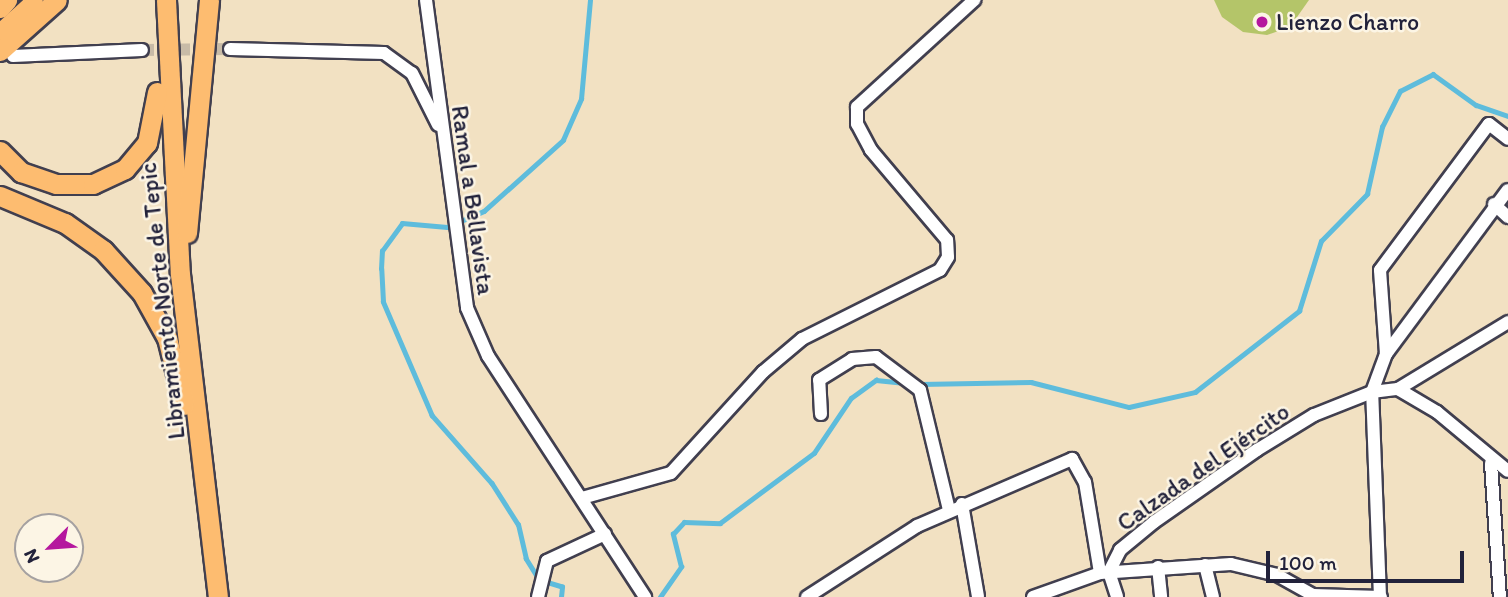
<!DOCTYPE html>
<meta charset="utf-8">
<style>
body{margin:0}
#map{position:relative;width:1508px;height:597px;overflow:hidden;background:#f2e1c2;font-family:Itim,sans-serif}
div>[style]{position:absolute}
.green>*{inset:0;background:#b4c569}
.stream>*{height:4.5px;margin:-2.25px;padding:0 2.25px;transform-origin:2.25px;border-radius:2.25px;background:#5ebcdc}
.minor-tunnel>*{height:12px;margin-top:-6px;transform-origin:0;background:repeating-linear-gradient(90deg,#c8bba7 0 12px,transparent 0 18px)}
.roads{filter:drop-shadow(2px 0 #413f4f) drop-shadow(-2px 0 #413f4f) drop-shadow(0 2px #413f4f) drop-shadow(0 -2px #413f4f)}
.minor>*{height:12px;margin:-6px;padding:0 6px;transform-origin:6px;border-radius:6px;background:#fff}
.major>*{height:16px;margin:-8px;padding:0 8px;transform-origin:8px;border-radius:8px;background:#fdbc70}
.highway>*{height:19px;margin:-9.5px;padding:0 9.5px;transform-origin:9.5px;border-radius:9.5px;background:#fdbc70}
.dots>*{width:19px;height:19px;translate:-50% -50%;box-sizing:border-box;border:4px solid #fcf5e5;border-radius:50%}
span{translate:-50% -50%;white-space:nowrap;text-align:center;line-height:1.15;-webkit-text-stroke:5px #fcf5e5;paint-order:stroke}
.poi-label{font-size:24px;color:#22223b}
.left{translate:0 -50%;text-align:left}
.street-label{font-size:24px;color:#22223b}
.north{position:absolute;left:14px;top:513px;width:70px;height:70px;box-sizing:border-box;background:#fcf5e5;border:2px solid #a5a1a1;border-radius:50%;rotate:245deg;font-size:19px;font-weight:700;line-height:28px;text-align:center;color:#22223b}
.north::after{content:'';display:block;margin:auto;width:24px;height:32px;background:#b5179e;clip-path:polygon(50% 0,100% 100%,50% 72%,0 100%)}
.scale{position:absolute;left:1266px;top:551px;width:198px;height:32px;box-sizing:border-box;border:4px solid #22223b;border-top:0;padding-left:9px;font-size:21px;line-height:24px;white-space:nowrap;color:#22223b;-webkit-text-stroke:5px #fcf5e5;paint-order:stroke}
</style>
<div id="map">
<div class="green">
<div style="clip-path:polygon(1214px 0,1309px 0,1290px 27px,1267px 35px,1243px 32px,1222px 17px)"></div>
</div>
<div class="stream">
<div style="left:920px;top:384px;width:111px;rotate:-1deg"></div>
<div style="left:1031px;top:382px;width:101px;rotate:14.3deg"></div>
<div style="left:1129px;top:407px;width:68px;rotate:-12.8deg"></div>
<div style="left:1195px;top:392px;width:132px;rotate:-37.9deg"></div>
<div style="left:1299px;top:311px;width:73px;rotate:-72.6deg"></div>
<div style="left:1321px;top:241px;width:66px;rotate:-45.6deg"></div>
<div style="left:1367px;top:194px;width:69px;rotate:-77.4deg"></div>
<div style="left:1382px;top:127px;width:40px;rotate:-63.4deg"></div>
<div style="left:1400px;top:91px;width:37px;rotate:-27deg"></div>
<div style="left:1433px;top:74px;width:53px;rotate:35.8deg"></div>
<div style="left:1476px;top:105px;width:34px;rotate:19deg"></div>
<div style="left:561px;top:597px;width:10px;rotate:-84deg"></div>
<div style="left:562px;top:587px;width:24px;rotate:-163deg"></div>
<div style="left:539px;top:580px;width:25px;rotate:-122deg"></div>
<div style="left:526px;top:559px;width:35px;rotate:-103deg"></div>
<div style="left:518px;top:525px;width:49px;rotate:-122.4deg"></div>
<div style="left:492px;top:484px;width:91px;rotate:-131.4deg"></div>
<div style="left:432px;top:416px;width:124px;rotate:-113.3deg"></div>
<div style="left:383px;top:302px;width:33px;rotate:-93deg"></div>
<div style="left:381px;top:269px;width:18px;rotate:-87deg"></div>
<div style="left:382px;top:251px;width:34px;rotate:-54deg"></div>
<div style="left:402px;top:223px;width:45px;rotate:5.1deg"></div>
<div style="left:447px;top:227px;width:40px;rotate:-23.4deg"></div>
<div style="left:484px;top:211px;width:106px;rotate:-41.9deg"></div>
<div style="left:563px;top:140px;width:45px;rotate:-66.3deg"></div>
<div style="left:581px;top:99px;width:99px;rotate:-84.8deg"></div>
<div style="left:660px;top:597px;width:37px;rotate:-55deg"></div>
<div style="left:681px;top:567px;width:34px;rotate:-104deg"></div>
<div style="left:673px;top:534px;width:16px;rotate:-47deg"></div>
<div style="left:684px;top:522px;width:36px;rotate:2deg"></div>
<div style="left:720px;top:523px;width:117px;rotate:-36.7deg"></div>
<div style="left:814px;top:453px;width:66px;rotate:-56.1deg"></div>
<div style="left:851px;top:398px;width:31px;rotate:-36deg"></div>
<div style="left:876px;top:380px;width:29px;rotate:6deg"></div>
</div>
<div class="minor-tunnel">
<div style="left:142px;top:50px;width:88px;rotate:-0.7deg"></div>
</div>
<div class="roads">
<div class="minor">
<div style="left:426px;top:0;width:311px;rotate:82.4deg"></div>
<div style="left:467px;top:308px;width:52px;rotate:66.4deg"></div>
<div style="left:488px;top:356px;width:288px;rotate:56.9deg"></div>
<div style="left:230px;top:49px;width:154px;rotate:1.5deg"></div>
<div style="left:384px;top:53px;width:34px;rotate:36deg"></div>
<div style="left:412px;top:73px;width:58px;rotate:63.4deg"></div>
<div style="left:13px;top:56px;width:129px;rotate:-2.7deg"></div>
<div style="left:1494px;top:204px;width:19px;rotate:43deg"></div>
<div style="left:1386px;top:354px;width:84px;rotate:-94.1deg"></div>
<div style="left:1380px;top:270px;width:182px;rotate:-53.3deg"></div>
<div style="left:1489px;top:124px;width:24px;rotate:38deg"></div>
<div style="left:1398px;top:389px;width:45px;rotate:30.5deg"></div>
<div style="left:1437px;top:412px;width:92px;rotate:39.7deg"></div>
<div style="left:821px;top:414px;width:34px;rotate:-93deg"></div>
<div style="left:819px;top:380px;width:39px;rotate:-32deg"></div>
<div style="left:852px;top:359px;width:24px;rotate:-5deg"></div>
<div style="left:876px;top:357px;width:55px;rotate:36.9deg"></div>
<div style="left:920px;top:390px;width:123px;rotate:76.4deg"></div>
<div style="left:1491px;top:463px;width:134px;rotate:86.2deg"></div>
<div style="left:582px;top:498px;width:92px;rotate:-15.7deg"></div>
<div style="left:671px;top:473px;width:137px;rotate:-47.7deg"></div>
<div style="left:763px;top:372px;width:51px;rotate:-40.2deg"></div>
<div style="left:802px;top:339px;width:154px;rotate:-26.6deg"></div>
<div style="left:940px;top:270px;width:15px;rotate:-58deg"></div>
<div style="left:948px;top:257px;width:17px;rotate:-93deg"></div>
<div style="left:947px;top:240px;width:118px;rotate:-130.2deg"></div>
<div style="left:871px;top:150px;width:30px;rotate:-118deg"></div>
<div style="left:857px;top:124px;width:17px;rotate:-90deg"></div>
<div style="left:857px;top:107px;width:159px;rotate:-42.4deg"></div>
<div style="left:962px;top:504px;width:94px;rotate:80.2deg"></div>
<div style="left:1205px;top:565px;width:33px;rotate:76deg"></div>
<div style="left:1158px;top:567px;width:30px;rotate:84deg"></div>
<div style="left:1109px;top:572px;width:25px;rotate:-63deg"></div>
<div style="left:1120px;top:550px;width:44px;rotate:-39.5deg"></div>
<div style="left:1154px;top:522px;width:126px;rotate:-35deg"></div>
<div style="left:1257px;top:450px;width:67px;rotate:-31.6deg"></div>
<div style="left:1314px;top:415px;width:62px;rotate:-21.6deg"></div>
<div style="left:1372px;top:392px;width:26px;rotate:-7deg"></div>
<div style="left:1398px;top:389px;width:129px;rotate:-31.3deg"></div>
<div style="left:1109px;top:572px;width:26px;rotate:72deg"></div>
<div style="left:538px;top:597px;width:37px;rotate:-76deg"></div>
<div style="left:547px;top:561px;width:64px;rotate:-25deg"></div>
<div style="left:807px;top:597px;width:131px;rotate:-32.8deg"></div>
<div style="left:917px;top:526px;width:169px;rotate:-23.4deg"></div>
<div style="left:1072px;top:459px;width:26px;rotate:61deg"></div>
<div style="left:1085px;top:482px;width:92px;rotate:80.6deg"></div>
<div style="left:1033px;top:597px;width:71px;rotate:-19.7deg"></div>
<div style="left:1100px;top:573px;width:131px;rotate:-3.9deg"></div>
<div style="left:1231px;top:564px;width:47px;rotate:13.4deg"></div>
<div style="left:1277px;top:575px;width:41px;rotate:29.1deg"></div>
<div style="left:1313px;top:595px;width:68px;rotate:1.7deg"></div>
<div style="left:1380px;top:597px;width:205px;rotate:-92.2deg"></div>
<div style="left:1372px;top:392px;width:40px;rotate:-69.8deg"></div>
<div style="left:1386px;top:354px;width:204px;rotate:-53.4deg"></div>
</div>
<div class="major">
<div style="left:0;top:32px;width:47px;rotate:-42.4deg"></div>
</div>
<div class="highway">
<div style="left:166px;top:0;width:274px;rotate:87.1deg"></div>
<div style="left:180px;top:274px;width:325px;rotate:83.3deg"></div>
<div style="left:0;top:8px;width:11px;rotate:-49deg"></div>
<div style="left:0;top:51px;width:76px;rotate:-41.8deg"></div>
<div style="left:0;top:151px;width:30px;rotate:45deg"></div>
<div style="left:21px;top:172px;width:37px;rotate:19deg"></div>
<div style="left:56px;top:184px;width:37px"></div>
<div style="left:93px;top:184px;width:35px;rotate:-25deg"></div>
<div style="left:125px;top:169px;width:34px;rotate:-50deg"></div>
<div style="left:147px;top:143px;width:52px;rotate:-78.9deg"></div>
<div style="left:0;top:196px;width:70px;rotate:22.6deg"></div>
<div style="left:65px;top:223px;width:47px;rotate:35.4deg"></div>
<div style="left:103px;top:250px;width:58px;rotate:47.8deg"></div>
<div style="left:142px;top:293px;width:51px;rotate:60.9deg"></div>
<div style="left:167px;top:338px;width:69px;rotate:75.8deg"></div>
<div style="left:187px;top:233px;width:234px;rotate:-84.6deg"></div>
</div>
</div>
<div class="dots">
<div style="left:1262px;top:22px;background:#b5179e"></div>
</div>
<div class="poi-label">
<span class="left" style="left:1276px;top:22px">Lienzo Charro</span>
</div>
<div class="street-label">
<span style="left:473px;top:200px;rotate:82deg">Ramal a Bellavista</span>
<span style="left:162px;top:301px;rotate:-96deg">Libramiento Norte de Tepic</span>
<span style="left:1203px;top:467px;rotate:-35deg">Calzada del Ejército</span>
</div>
<div class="north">N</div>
<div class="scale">100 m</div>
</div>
